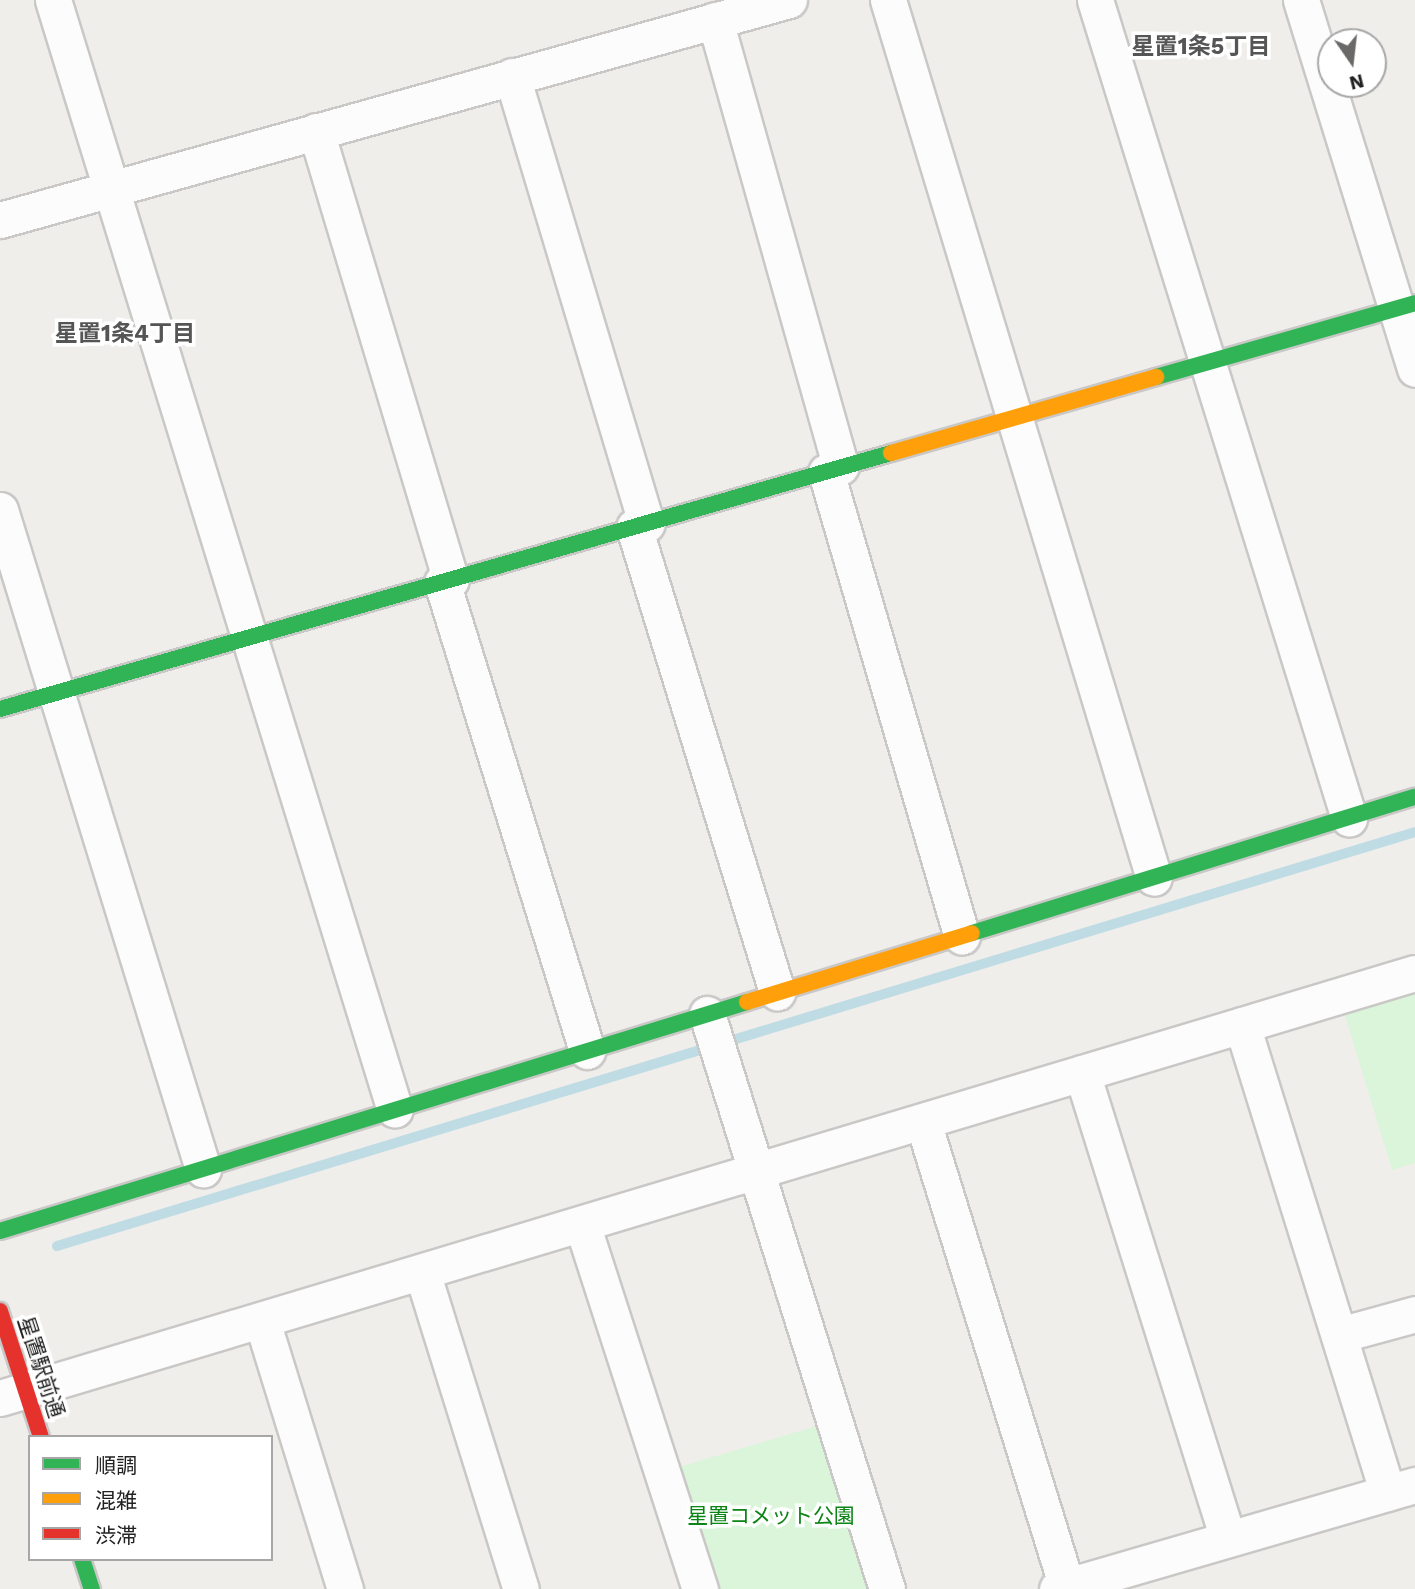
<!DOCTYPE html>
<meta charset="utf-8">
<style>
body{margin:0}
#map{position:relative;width:1415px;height:1589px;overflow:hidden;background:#f0eeeb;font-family:"Work Sans","Noto Sans JP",sans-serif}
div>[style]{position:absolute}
.park>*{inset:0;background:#daf5da}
.stream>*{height:10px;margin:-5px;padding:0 5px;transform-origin:5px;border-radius:5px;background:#bfdbe3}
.roads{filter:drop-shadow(2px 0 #c9c8c7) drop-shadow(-2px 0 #c9c8c7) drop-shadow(0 2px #c9c8c7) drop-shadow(0 -2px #c9c8c7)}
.street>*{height:35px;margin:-17.5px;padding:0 17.5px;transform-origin:17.5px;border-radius:17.5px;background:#fdfcfc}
.fast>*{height:16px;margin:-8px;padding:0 8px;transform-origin:8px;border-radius:8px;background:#30b455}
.slow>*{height:16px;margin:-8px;padding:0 8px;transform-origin:8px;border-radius:8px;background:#ff9f0a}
.jam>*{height:16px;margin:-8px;padding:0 8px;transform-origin:8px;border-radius:8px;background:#e5322d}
span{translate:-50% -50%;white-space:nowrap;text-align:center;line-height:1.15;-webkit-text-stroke:7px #fff;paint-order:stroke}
.street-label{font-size:21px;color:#222}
.park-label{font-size:21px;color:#0c8416}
.neighbourhood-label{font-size:23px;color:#555;font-weight:700}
.legend{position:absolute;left:28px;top:1435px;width:245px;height:126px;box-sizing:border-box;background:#fff;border:2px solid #a7a7a7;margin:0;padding:9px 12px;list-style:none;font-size:21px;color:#222}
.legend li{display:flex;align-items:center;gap:14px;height:35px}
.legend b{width:35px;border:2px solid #a7a7a7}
.north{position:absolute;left:1317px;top:28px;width:70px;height:70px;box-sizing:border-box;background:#fff;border:2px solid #a7a7a7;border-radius:50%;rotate:166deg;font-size:19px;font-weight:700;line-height:28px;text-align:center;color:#222}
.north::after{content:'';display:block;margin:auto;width:24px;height:32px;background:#6a6968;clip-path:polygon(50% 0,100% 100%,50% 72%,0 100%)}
</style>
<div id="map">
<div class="park">
<div style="clip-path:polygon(1415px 973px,1415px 1163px,1392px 1170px,1339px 996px)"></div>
<div style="clip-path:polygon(820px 1425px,869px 1589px,716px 1589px,679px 1467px)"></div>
</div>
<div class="stream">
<div style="left:57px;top:1246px;width:1420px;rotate:-16.95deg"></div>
</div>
<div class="roads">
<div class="street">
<div style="left:53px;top:0;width:1161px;rotate:72.88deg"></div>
<div style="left:888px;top:0;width:917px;rotate:73.15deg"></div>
<div style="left:1095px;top:0;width:857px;rotate:72.75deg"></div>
<div style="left:1301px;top:0;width:386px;rotate:72.8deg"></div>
<div style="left:715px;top:20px;width:464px;rotate:74.3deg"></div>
<div style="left:512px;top:76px;width:468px;rotate:73.3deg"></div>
<div style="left:316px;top:131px;width:469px;rotate:73.3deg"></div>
<div style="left:0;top:220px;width:819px;rotate:-15.58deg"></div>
<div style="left:826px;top:472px;width:484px;rotate:73.7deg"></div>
<div style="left:0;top:510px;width:690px;rotate:72.88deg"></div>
<div style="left:634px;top:527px;width:487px;rotate:72.9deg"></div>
<div style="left:442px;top:582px;width:491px;rotate:72.8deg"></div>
<div style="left:707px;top:1014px;width:603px;rotate:72.62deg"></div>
<div style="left:1242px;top:1025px;width:490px;rotate:72.7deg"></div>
<div style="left:1082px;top:1073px;width:488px;rotate:72.6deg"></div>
<div style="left:923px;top:1122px;width:486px;rotate:72.8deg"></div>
<div style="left:582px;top:1224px;width:384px;rotate:72.1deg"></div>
<div style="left:422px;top:1272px;width:332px;rotate:72.7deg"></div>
<div style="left:262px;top:1321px;width:281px;rotate:72.8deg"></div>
<div style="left:1339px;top:1335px;width:79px;rotate:-15.4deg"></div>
<div style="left:0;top:1398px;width:1477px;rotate:-16.72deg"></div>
<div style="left:1057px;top:1589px;width:373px;rotate:-16.2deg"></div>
</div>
<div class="fast">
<div style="left:1156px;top:377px;width:269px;rotate:-15.9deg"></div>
<div style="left:0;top:709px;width:927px;rotate:-16.03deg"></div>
<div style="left:972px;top:933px;width:463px;rotate:-17.1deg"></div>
<div style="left:0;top:1231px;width:781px;rotate:-17.04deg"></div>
<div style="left:82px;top:1559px;width:32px;rotate:72deg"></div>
</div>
<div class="slow">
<div style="left:891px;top:453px;width:276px;rotate:-16deg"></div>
<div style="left:747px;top:1002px;width:235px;rotate:-17deg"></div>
</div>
<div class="jam">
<div style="left:0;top:1311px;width:133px;rotate:72deg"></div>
</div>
</div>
<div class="street-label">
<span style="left:41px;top:1367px;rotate:72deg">星置駅前通</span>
</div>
<div class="park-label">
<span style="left:771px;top:1516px">星置コメット公園</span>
</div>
<div class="neighbourhood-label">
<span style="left:1201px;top:47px">星置1条5丁目</span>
<span style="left:125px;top:334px">星置1条4丁目</span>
</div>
<ul class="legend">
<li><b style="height:9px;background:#30b455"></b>順調</li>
<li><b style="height:9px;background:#ff9f0a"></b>混雑</li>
<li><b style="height:9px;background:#e5322d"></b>渋滞</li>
</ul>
<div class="north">N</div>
</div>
